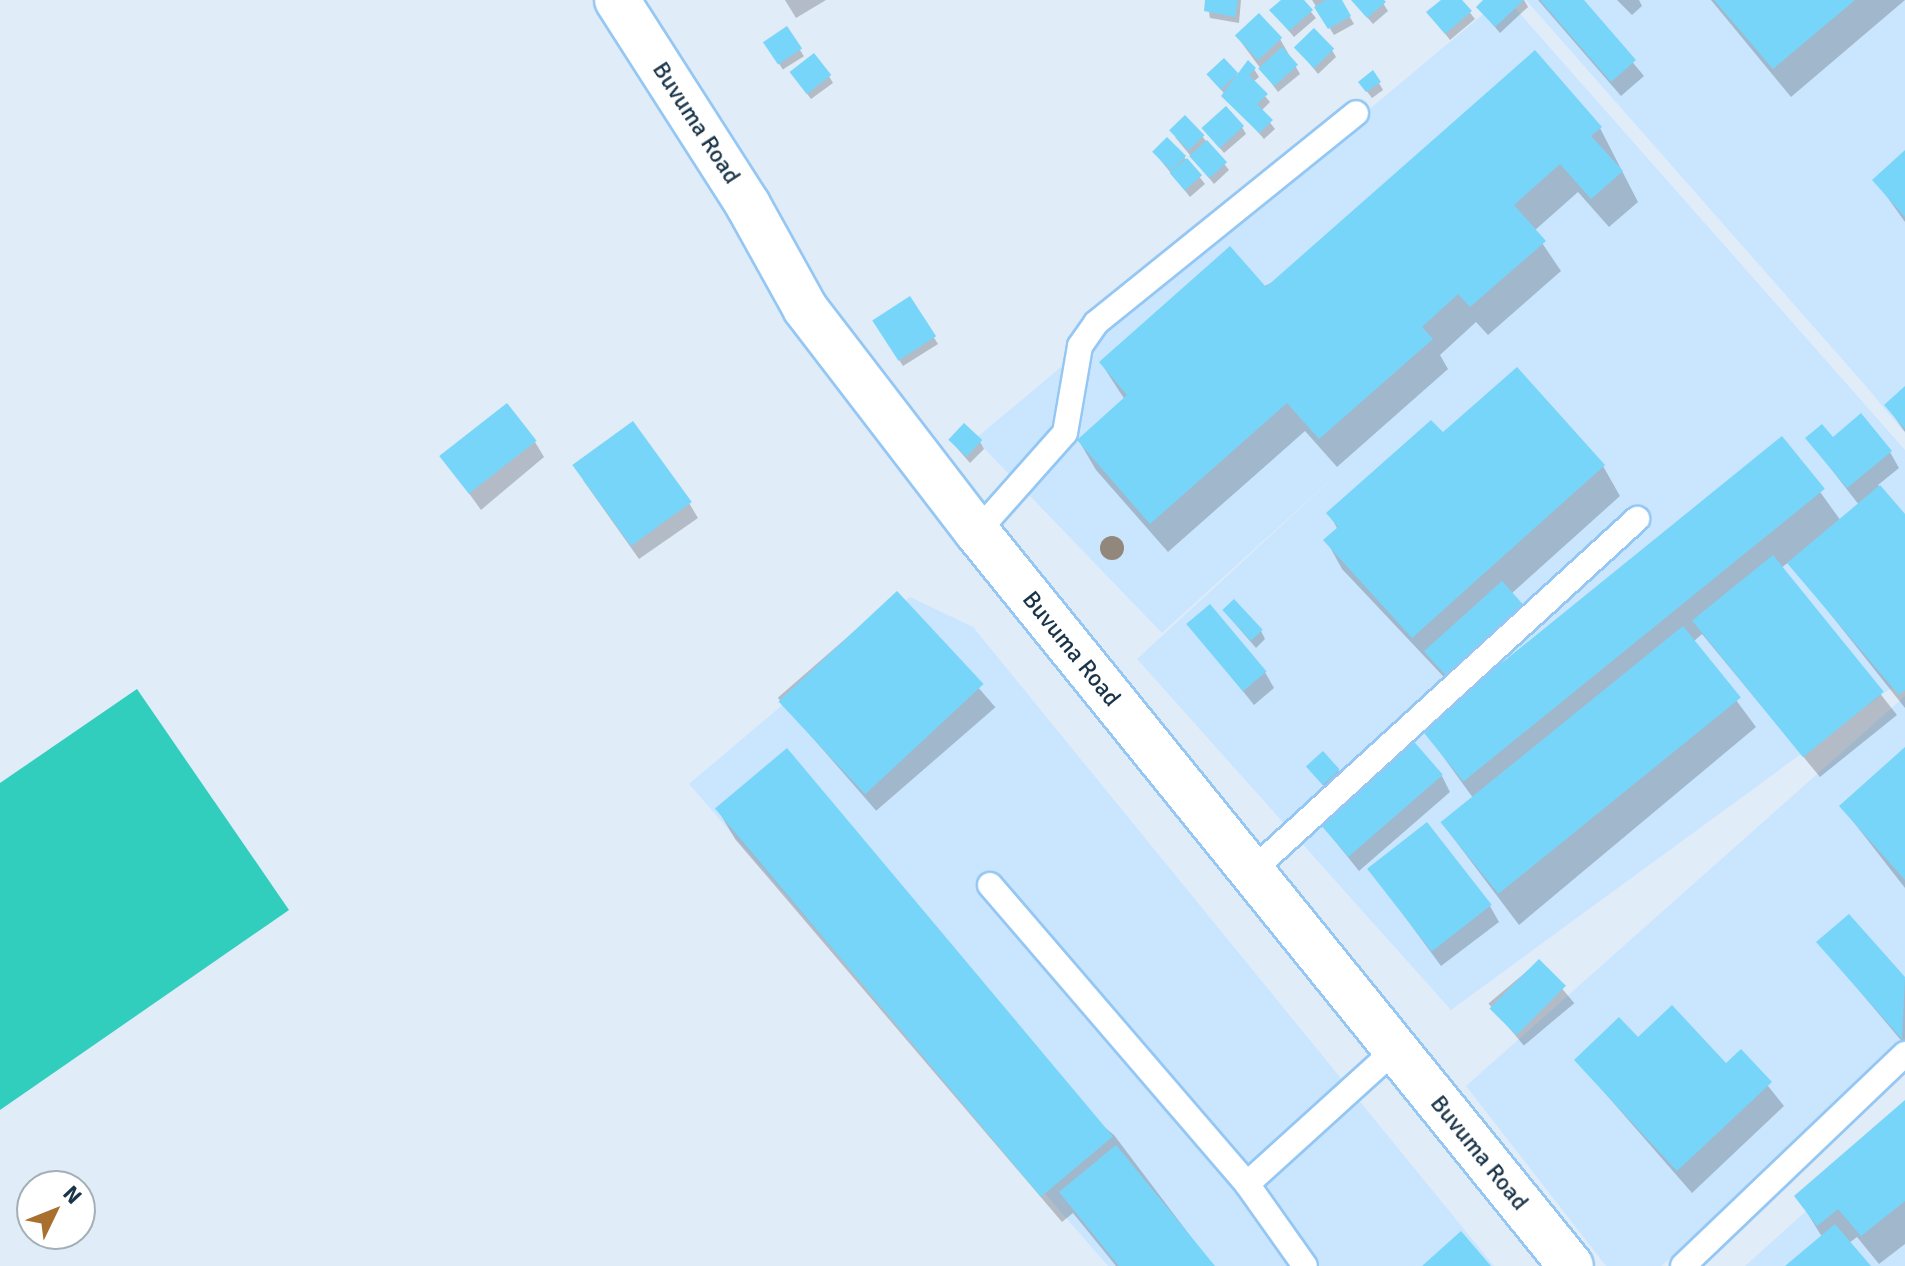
<!DOCTYPE html>
<style>
body{margin:0}
#map{position:relative;width:1905px;height:1266px;overflow:hidden;background:#e0ecf8;font-family:Signika,sans-serif}
div>[style]{position:absolute}
.built>*{inset:0;background:#cae6ff}
.water>*{inset:0;background:#31cebe}
.shadow>*{inset:0;background:#0003;transform-origin:0 0}
.building>*{inset:0;background:#77d5f9;transform-origin:0 0}
.roads{filter:drop-shadow(2px 0 #94c7f3) drop-shadow(-2px 0 #94c7f3) drop-shadow(0 2px #94c7f3) drop-shadow(0 -2px #94c7f3)}
.service>*{height:24px;margin:-12px;padding:0 12px;transform-origin:12px;border-radius:12px;background:#fff}
.minor>*{height:44px;margin:-22px;padding:0 22px;transform-origin:22px;border-radius:22px;background:#fff}
.trees>*{width:24px;height:24px;margin:-12px;border-radius:50%;background:#91877b}
span{translate:-50% -50%;white-space:nowrap;text-align:center;line-height:1.15;-webkit-text-stroke:6px #fff;paint-order:stroke}
.street-label{font-size:24px;color:#193449}
.north{position:absolute;left:16px;top:1170px;width:80px;height:80px;box-sizing:border-box;background:#fff;border:2px solid #a3aeb6;border-radius:50%;rotate:47deg;font-size:22px;font-weight:700;line-height:32px;text-align:center;color:#193449}
.north::after{content:'';display:block;margin:auto;width:28px;height:36px;background:#a96f2f;clip-path:polygon(50% 0,100% 100%,50% 72%,0 100%)}
</style>
<div id="map">
<div class="built">
<div style="clip-path:polygon(1500px 0,1508px 0,1905px 450px,1905px 678px,1451px 1010px,1137px 659px,1347px 465px,1162px 633px,975px 439px)"></div>
<div style="clip-path:polygon(1526px 0,1905px 0,1905px 433px,1864px 384px)"></div>
<div style="clip-path:polygon(910px 597px,973px 627px,1494px 1266px,1108px 1266px,689px 784px)"></div>
<div style="clip-path:polygon(1905px 696px,1905px 1064px,1661px 1266px,1606px 1266px,1466px 1086px)"></div>
<div style="clip-path:polygon(1905px 1122px,1905px 1266px,1745px 1266px)"></div>
</div>
<div class="water">
<div style="clip-path:polygon(137px 689px,289px 910px,0 1110px,0 783px)"></div>
</div>
<div class="shadow">
<div style="clip-path:polygon(785px 0,826px 0,796px 18px)"></div>
<div style="clip-path:polygon(1207px 0,1241px 0,1239px 23px,1210px 18px)"></div>
<div style="clip-path:polygon(1284px 0,1301px 0,1316px 18px,1294px 37px,1272px 11px)"></div>
<div style="clip-path:polygon(1312px 0,1340px 0,1354px 24px,1334px 35px)"></div>
<div style="clip-path:polygon(1352px 0,1381px 0,1388px 11px,1373px 24px)"></div>
<div style="clip-path:polygon(1444px 0,1460px 0,1475px 19px,1450px 40px,1429px 13px)"></div>
<div style="clip-path:polygon(1486px 0,1524px 0,1528px 7px,1500px 33px,1478px 7px)"></div>
<div style="clip-path:polygon(1538px 0,1581px 0,1644px 76px,1621px 96px)"></div>
<div style="clip-path:polygon(1617px 0,1639px 0,1642px 6px,1632px 15px)"></div>
<div style="clip-path:polygon(1711px 0,1905px 0,1791px 97px)"></div>
<div style="left:787px;top:29px;width:32px;height:25px;rotate:58deg"></div>
<div style="clip-path:polygon(1280px 39px,1300px 74px,1278px 92px,1241px 42px)"></div>
<div style="clip-path:polygon(1296px 47px,1332px 50px,1336px 57px,1318px 74px)"></div>
<div style="clip-path:polygon(1224px 61px,1238px 77px,1254px 69px,1259px 77px,1253px 82px,1270px 102px,1261px 111px,1275px 129px,1264px 139px,1208px 75px)"></div>
<div style="clip-path:polygon(829px 76px,833px 83px,811px 99px,796px 79px)"></div>
<div style="clip-path:polygon(1379px 83px,1383px 90px,1372px 98px,1365px 89px)"></div>
<div style="clip-path:polygon(1242px 127px,1246px 134px,1224px 153px,1209px 135px)"></div>
<div style="clip-path:polygon(1600px 128px,1638px 202px,1609px 227px,1578px 192px,1534px 231px,1561px 271px,1488px 335px,1476px 322px,1440px 355px,1448px 369px,1337px 467px,1305px 431px,1168px 552px,1096px 470px,1079px 441px,1125px 400px,1101px 363px)"></div>
<div style="clip-path:polygon(1202px 136px,1229px 170px,1214px 184px,1175px 137px)"></div>
<div style="clip-path:polygon(1154px 152px,1184px 157px,1205px 184px,1190px 197px)"></div>
<div style="clip-path:polygon(1905px 153px,1905px 222px,1875px 180px)"></div>
<div style="clip-path:polygon(910px 299px,938px 344px,903px 366px,879px 329px)"></div>
<div style="clip-path:polygon(1905px 389px,1905px 432px,1886px 405px)"></div>
<div style="clip-path:polygon(1443px 435px,1603px 466px,1620px 496px,1511px 594px,1458px 692px,1342px 569px,1326px 540px,1338px 530px,1329px 513px)"></div>
<div style="clip-path:polygon(1807px 438px,1890px 452px,1899px 468px,1878px 485px,1905px 518px,1905px 708px,1789px 562px,1781px 568px,1897px 715px,1820px 777px,1702px 634px,1693px 642px,1756px 727px,1519px 925px,1445px 827px,1476px 802px,1426px 733px,1782px 439px,1841px 521px,1859px 505px)"></div>
<div style="clip-path:polygon(949px 439px,980px 442px,984px 449px,970px 463px)"></div>
<div style="clip-path:polygon(535px 442px,544px 457px,481px 510px,442px 456px)"></div>
<div style="clip-path:polygon(583px 480px,689px 503px,698px 518px,639px 559px)"></div>
<div style="left:897px;top:594px;width:150px;height:158px;rotate:49deg"></div>
<div style="clip-path:polygon(1224px 611px,1261px 631px,1265px 639px,1256px 648px)"></div>
<div style="clip-path:polygon(1189px 624px,1265px 672px,1274px 688px,1254px 705px)"></div>
<div style="clip-path:polygon(1905px 749px,1905px 888px,1841px 806px)"></div>
<div style="clip-path:polygon(1308px 767px,1339px 771px,1343px 778px,1329px 792px)"></div>
<div style="clip-path:polygon(1442px 776px,1450px 792px,1359px 871px,1318px 820px)"></div>
<div style="clip-path:polygon(718px 810px,1114px 1135px,1213px 1266px,1116px 1266px,1073px 1213px,1062px 1222px,735px 839px)"></div>
<div style="clip-path:polygon(1369px 868px,1490px 906px,1499px 922px,1441px 966px)"></div>
<div style="clip-path:polygon(1849px 917px,1905px 980px,1905px 1045px,1819px 943px)"></div>
<div style="left:1539px;top:961px;width:55px;height:66px;rotate:50deg"></div>
<div style="clip-path:polygon(1741px 1052px,1784px 1106px,1692px 1193px,1576px 1060px,1726px 1066px)"></div>
<div style="clip-path:polygon(1905px 1102px,1905px 1244px,1879px 1264px,1857px 1237px,1849px 1243px,1868px 1266px,1789px 1266px,1822px 1237px,1797px 1196px)"></div>
</div>
<div class="building">
<div style="clip-path:polygon(1205px 0,1238px 0,1235px 17px,1204px 11px)"></div>
<div style="clip-path:polygon(1281px 0,1304px 0,1313px 10px,1289px 31px,1269px 10px)"></div>
<div style="clip-path:polygon(1326px 0,1342px 0,1351px 16px,1328px 29px,1314px 7px)"></div>
<div style="clip-path:polygon(1351px 0,1384px 0,1386px 2px,1367px 18px)"></div>
<div style="clip-path:polygon(1441px 0,1462px 0,1472px 11px,1445px 34px,1426px 12px)"></div>
<div style="clip-path:polygon(1483px 0,1524px 0,1495px 27px,1476px 7px)"></div>
<div style="clip-path:polygon(1540px 0,1584px 0,1636px 60px,1611px 82px)"></div>
<div style="clip-path:polygon(1714px 0,1855px 0,1773px 69px)"></div>
<div style="left:1259px;top:13px;width:34px;height:33px;rotate:47deg"></div>
<div style="left:787px;top:26px;width:27px;height:29px;rotate:56deg"></div>
<div style="left:1314px;top:28px;width:29px;height:28px;rotate:46deg"></div>
<div style="left:1282px;top:47px;width:24px;height:32px;rotate:48deg"></div>
<div style="clip-path:polygon(1535px 50px,1602px 127px,1591px 136px,1623px 171px,1591px 199px,1560px 164px,1514px 205px,1546px 241px,1470px 307px,1458px 294px,1422px 327px,1433px 339px,1319px 439px,1287px 403px,1150px 524px,1077px 440px,1127px 395px,1099px 362px,1230px 246px,1266px 287px)"></div>
<div style="left:814px;top:53px;width:28px;height:31px;rotate:52deg"></div>
<div style="left:1224px;top:58px;width:21px;height:24px;rotate:47deg"></div>
<div style="clip-path:polygon(1248px 60px,1256px 68px,1249px 75px,1268px 94px,1257px 104px,1273px 120px,1259px 133px,1221px 96px)"></div>
<div style="clip-path:polygon(1373px 70px,1381px 82px,1366px 92px,1358px 82px)"></div>
<div style="left:1226px;top:106px;width:27px;height:33px;rotate:48deg"></div>
<div style="left:1185px;top:115px;width:28px;height:22px;rotate:46deg"></div>
<div style="left:1167px;top:137px;width:27px;height:21px;rotate:45deg"></div>
<div style="left:1207px;top:140px;width:30px;height:24px;rotate:48deg"></div>
<div style="clip-path:polygon(1905px 150px,1905px 217px,1872px 180px)"></div>
<div style="left:1187px;top:158px;width:23px;height:23px;rotate:49deg"></div>
<div style="left:910px;top:296px;width:48px;height:45px;rotate:57deg"></div>
<div style="clip-path:polygon(1517px 367px,1605px 465px,1412px 638px,1323px 540px,1338px 527px,1326px 513px,1431px 420px,1443px 432px)"></div>
<div style="clip-path:polygon(1905px 386px,1905px 429px,1884px 405px)"></div>
<div style="left:507px;top:403px;width:48px;height:86px;rotate:52deg"></div>
<div style="clip-path:polygon(1861px 413px,1892px 451px,1847px 488px,1805px 438px,1822px 424px,1833px 437px)"></div>
<div style="left:633px;top:421px;width:100px;height:75px;rotate:54deg"></div>
<div style="left:964px;top:423px;width:25px;height:23px;rotate:43deg"></div>
<div style="left:1782px;top:436px;width:68px;height:465px;rotate:51deg"></div>
<div style="clip-path:polygon(1880px 485px,1905px 514px,1905px 690px,1899px 695px,1787px 563px)"></div>
<div style="left:1773px;top:555px;width:176px;height:104px;rotate:51deg"></div>
<div style="left:1502px;top:581px;width:36px;height:105px;rotate:48deg"></div>
<div style="left:897px;top:591px;width:127px;height:162px;rotate:47deg"></div>
<div style="left:1234px;top:599px;width:42px;height:16px;rotate:47deg"></div>
<div style="left:1210px;top:604px;width:88px;height:31px;rotate:50deg"></div>
<div style="left:1683px;top:626px;width:92px;height:312px;rotate:51deg"></div>
<div style="left:1410px;top:737px;width:50px;height:125px;rotate:49deg"></div>
<div style="clip-path:polygon(1905px 747px,1905px 880px,1839px 806px)"></div>
<div style="left:787px;top:748px;width:507px;height:94px;rotate:50deg"></div>
<div style="left:1323px;top:751px;width:25px;height:23px;rotate:48deg"></div>
<div style="left:1427px;top:822px;width:105px;height:76px;rotate:52deg"></div>
<div style="clip-path:polygon(1849px 914px,1905px 977px,1902px 1039px,1816px 942px)"></div>
<div style="left:1539px;top:959px;width:38px;height:70px;rotate:45deg"></div>
<div style="clip-path:polygon(1672px 1005px,1726px 1063px,1741px 1049px,1772px 1082px,1677px 1171px,1574px 1060px,1619px 1017px,1638px 1037px)"></div>
<div style="clip-path:polygon(1905px 1100px,1905px 1201px,1861px 1236px,1838px 1209px,1817px 1226px,1794px 1196px)"></div>
<div style="clip-path:polygon(1116px 1145px,1215px 1266px,1119px 1266px,1059px 1192px)"></div>
<div style="clip-path:polygon(1835px 1224px,1871px 1266px,1785px 1266px)"></div>
<div style="clip-path:polygon(1461px 1231px,1491px 1266px,1422px 1266px)"></div>
</div>
<div class="roads">
<div class="service">
<div style="left:977px;top:532px;width:132px;rotate:-48.4deg"></div>
<div style="left:1065px;top:433px;width:88px;rotate:-80.2deg"></div>
<div style="left:1080px;top:346px;width:28px;rotate:-55deg"></div>
<div style="left:1096px;top:323px;width:334px;rotate:-38.9deg"></div>
<div style="left:1252px;top:871px;width:522px;rotate:-42.44deg"></div>
<div style="left:990px;top:885px;width:394px;rotate:49.3deg"></div>
<div style="left:1247px;top:1184px;width:100px;rotate:54.7deg"></div>
<div style="left:1247px;top:1184px;width:200px;rotate:-42.2deg"></div>
<div style="left:1683px;top:1266px;width:307px;rotate:-43.7deg"></div>
</div>
<div class="minor">
<div style="left:617px;top:0;width:243px;rotate:57.4deg"></div>
<div style="left:748px;top:205px;width:118px;rotate:61deg"></div>
<div style="left:805px;top:308px;width:282px;rotate:52.5deg"></div>
<div style="left:977px;top:532px;width:944px;rotate:51.02deg"></div>
</div>
</div>
<div class="trees">
<div style="left:1112px;top:548px"></div>
</div>
<div class="street-label">
<span style="left:696px;top:123px;rotate:57deg">Buvuma Road</span>
<span style="left:1071px;top:649px;rotate:51deg">Buvuma Road</span>
<span style="left:1479px;top:1153px;rotate:51deg">Buvuma Road</span>
</div>
<div class="north">N</div>
</div>
